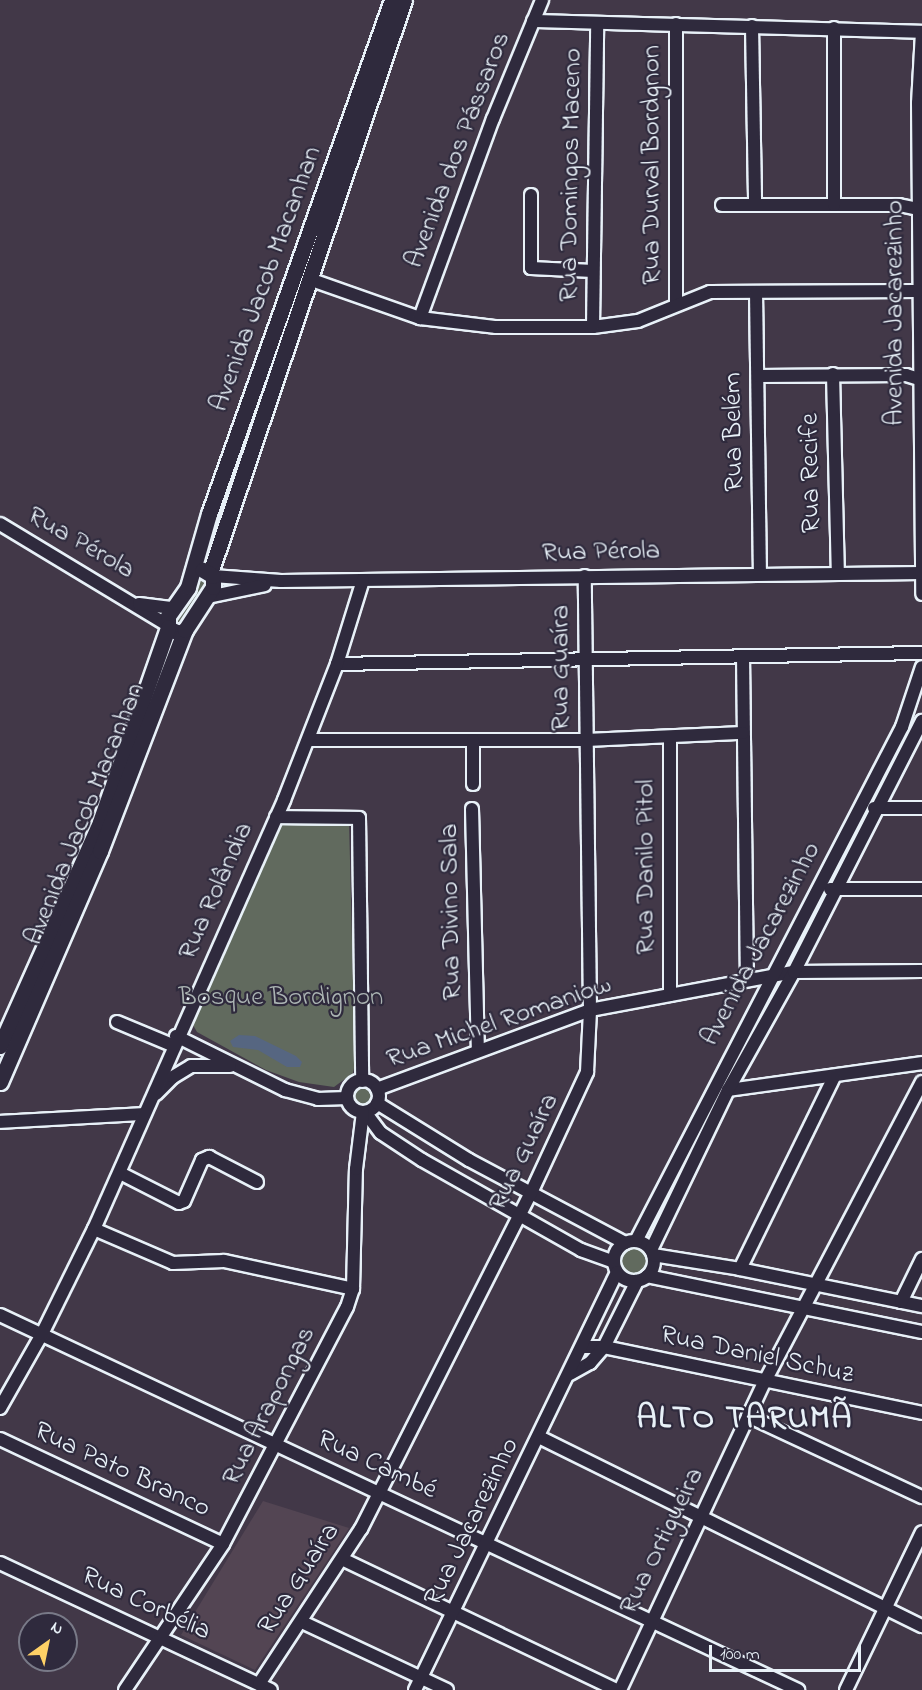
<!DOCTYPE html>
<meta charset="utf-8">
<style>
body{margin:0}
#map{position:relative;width:922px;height:1690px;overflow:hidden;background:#423848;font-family:"Indie Flower",sans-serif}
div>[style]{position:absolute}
.built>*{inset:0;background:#534553}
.green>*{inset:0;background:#616a5e}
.round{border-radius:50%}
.water>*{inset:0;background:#566681}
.roads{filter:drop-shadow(2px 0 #e8f1f8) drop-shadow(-2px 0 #e8f1f8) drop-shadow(0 2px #e8f1f8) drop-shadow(0 -2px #e8f1f8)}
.minor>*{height:12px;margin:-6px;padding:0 6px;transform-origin:6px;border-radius:6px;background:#2f2a3d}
.minor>.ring{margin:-6px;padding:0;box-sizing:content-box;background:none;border:12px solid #2f2a3d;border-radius:50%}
.major>*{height:15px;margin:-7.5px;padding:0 7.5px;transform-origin:7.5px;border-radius:7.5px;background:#2f2a3d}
span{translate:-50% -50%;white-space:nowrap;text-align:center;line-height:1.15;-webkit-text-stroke:4.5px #2f2a3d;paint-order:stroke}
.street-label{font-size:27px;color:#e8f1f8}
.park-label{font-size:27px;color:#abb4b3}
.district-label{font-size:33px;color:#e8f1f8;font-weight:700;letter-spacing:1.5px}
.north{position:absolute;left:18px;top:1612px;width:60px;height:60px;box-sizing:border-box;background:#2f2a3d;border:2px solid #797a88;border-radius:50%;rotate:33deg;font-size:16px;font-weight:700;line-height:24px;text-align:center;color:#e8f1f8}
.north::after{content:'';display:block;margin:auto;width:21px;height:27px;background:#ffd166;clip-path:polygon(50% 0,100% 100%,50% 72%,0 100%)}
.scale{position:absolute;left:709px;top:1645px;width:152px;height:27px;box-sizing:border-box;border:3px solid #e8f1f8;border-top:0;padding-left:8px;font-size:18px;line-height:21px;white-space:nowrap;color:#e8f1f8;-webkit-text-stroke:4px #2f2a3d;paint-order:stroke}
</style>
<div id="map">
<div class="built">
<div style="clip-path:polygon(263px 1501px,349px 1528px,255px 1670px,181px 1635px)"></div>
</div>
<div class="green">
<div style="clip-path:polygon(198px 579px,207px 579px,206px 592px,192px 602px,185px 620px,175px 623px,172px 614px)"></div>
<div style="clip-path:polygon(282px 820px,349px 820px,355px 1063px,353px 1073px,334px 1087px,299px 1082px,266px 1070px,197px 1032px,193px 1025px)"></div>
<div class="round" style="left:350px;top:1085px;width:24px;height:24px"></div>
<div class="round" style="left:620px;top:1248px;width:26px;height:26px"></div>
</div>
<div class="water">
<div style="clip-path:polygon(239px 1035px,255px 1036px,296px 1056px,302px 1062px,300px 1067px,287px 1067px,258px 1050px,233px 1047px,230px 1041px)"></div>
</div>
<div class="roads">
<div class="minor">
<div style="left:533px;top:21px;width:389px;rotate:1.6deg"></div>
<div style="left:676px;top:24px;width:281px;rotate:90deg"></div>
<div style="left:752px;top:26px;width:179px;rotate:89deg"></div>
<div style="left:922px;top:32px;width:71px;rotate:93.2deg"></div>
<div style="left:918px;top:103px;width:491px;rotate:89.5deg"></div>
<div style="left:531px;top:195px;width:73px;rotate:90deg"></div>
<div style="left:531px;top:268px;width:62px;rotate:2.8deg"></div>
<div style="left:722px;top:205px;width:177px"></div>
<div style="left:899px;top:205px;width:24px;rotate:12deg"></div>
<div style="left:834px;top:205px;width:177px;rotate:-90deg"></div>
<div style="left:309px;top:279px;width:118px;rotate:19.4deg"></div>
<div style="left:420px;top:318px;width:77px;rotate:6.8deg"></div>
<div style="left:496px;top:327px;width:97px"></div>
<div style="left:593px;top:327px;width:45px;rotate:-7.6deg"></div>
<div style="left:638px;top:321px;width:78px;rotate:-21.9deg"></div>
<div style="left:710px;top:292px;width:208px;rotate:-0.3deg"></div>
<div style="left:756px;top:292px;width:280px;rotate:89.2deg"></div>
<div style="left:420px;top:318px;width:212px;rotate:-69.9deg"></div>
<div style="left:493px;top:119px;width:129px;rotate:-67.6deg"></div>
<div style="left:593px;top:327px;width:303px;rotate:-89.2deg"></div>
<div style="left:833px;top:374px;width:198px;rotate:88.6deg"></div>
<div style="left:758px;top:376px;width:148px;rotate:-0.4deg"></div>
<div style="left:906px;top:375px;width:17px;rotate:17deg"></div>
<div style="left:0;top:524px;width:194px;rotate:31.1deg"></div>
<div style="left:213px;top:576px;width:68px;rotate:4.2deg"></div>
<div style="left:281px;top:581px;width:641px;rotate:-0.72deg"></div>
<div style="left:208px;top:597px;width:58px;rotate:-11.9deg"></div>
<div style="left:139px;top:604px;width:32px;rotate:7deg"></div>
<div style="left:743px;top:656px;width:324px;rotate:89.3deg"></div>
<div style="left:337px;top:664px;width:585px;rotate:-1.08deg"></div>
<div style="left:670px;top:738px;width:257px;rotate:90deg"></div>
<div style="left:308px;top:740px;width:278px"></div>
<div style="left:586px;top:740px;width:157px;rotate:-2.6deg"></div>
<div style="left:473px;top:784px;width:44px;rotate:-90deg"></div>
<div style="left:874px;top:808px;width:48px"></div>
<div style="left:472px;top:809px;width:240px;rotate:88.6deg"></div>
<div style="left:276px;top:817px;width:83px;rotate:0.7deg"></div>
<div style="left:359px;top:818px;width:263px;rotate:89.3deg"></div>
<div style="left:830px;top:889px;width:92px"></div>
<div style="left:117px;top:1022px;width:60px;rotate:22.7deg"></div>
<div style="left:176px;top:1036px;width:122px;rotate:26.4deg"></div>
<div style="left:285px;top:1090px;width:34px;rotate:15deg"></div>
<div style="left:318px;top:1099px;width:29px;rotate:-2deg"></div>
<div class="ring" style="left:347px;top:1080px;width:20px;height:20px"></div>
<div style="left:377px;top:1089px;width:227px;rotate:-20.3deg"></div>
<div style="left:590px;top:1010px;width:208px;rotate:-10.6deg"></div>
<div style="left:794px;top:972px;width:128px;rotate:-0.4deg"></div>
<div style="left:728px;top:1090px;width:196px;rotate:-7.9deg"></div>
<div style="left:156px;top:1094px;width:24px;rotate:-45deg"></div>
<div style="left:173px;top:1077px;width:21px;rotate:-31deg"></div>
<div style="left:191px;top:1066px;width:39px"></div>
<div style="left:377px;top:1103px;width:108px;rotate:31.8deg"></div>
<div style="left:469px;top:1160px;width:177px;rotate:28deg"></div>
<div style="left:365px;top:1112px;width:26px;rotate:53deg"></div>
<div style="left:381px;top:1133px;width:49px;rotate:33.4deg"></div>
<div style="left:422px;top:1160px;width:183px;rotate:29.5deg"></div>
<div style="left:581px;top:1250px;width:35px;rotate:20deg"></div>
<div style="left:0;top:1122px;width:144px;rotate:-3.2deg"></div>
<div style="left:120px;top:1173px;width:66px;rotate:27deg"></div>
<div style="left:179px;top:1203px;width:5px;rotate:-22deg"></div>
<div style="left:184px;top:1201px;width:45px;rotate:-66.3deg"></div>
<div style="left:202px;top:1160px;width:8px;rotate:-23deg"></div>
<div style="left:209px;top:1157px;width:54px;rotate:27.5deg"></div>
<div style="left:94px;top:1229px;width:86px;rotate:23.3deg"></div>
<div style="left:173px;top:1263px;width:51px;rotate:-2.2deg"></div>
<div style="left:224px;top:1261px;width:132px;rotate:12.2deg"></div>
<div class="ring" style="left:614px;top:1241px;width:28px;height:28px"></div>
<div style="left:636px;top:1241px;width:579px;rotate:-62.64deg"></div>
<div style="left:902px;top:727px;width:63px;rotate:-71.6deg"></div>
<div style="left:651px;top:1250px;width:178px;rotate:-64.3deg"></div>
<div style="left:728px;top:1090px;width:135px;rotate:-60.8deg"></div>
<div style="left:794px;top:972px;width:282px;rotate:-63deg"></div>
<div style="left:653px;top:1255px;width:88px;rotate:9.1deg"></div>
<div style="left:740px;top:1269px;width:186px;rotate:11.5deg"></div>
<div style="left:740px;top:1269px;width:214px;rotate:-63.9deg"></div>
<div style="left:647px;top:1276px;width:281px;rotate:11.5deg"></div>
<div style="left:901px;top:1302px;width:48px;rotate:-64deg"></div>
<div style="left:0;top:1315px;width:882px;rotate:25.17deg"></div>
<div style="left:582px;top:1347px;width:22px"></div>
<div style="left:604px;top:1347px;width:325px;rotate:11.7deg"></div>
<div style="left:570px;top:1374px;width:23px;rotate:-29deg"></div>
<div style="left:590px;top:1363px;width:21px;rotate:-49deg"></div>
<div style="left:604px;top:1347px;width:74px;rotate:-63.4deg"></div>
<div style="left:0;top:1408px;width:85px;rotate:-60.4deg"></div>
<div style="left:42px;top:1334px;width:117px;rotate:-63.7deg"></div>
<div style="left:94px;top:1229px;width:469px;rotate:-66.1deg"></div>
<div style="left:284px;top:800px;width:146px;rotate:-68.7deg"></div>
<div style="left:337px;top:664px;width:88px;rotate:-72.8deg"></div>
<div style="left:748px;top:1416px;width:192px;rotate:25deg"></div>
<div style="left:539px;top:1437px;width:427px;rotate:26.3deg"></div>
<div style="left:0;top:1439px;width:246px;rotate:25.2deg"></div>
<div style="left:342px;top:1559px;width:305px;rotate:25.5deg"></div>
<div style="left:0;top:1563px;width:299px;rotate:25.1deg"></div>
<div style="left:302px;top:1622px;width:160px;rotate:25.1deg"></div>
<div style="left:259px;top:1684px;width:186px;rotate:-56.7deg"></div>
<div style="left:361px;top:1529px;width:374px;rotate:-63.2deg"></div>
<div style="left:530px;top:1195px;width:136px;rotate:-65.1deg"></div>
<div style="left:587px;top:1072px;width:62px;rotate:-87.2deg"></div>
<div style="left:590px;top:1010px;width:434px;rotate:-90.7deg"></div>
<div style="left:125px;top:1690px;width:176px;rotate:-56.1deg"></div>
<div style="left:223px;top:1544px;width:267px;rotate:-62.4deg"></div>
<div style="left:347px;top:1307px;width:19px;rotate:-72deg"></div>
<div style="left:353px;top:1289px;width:120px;rotate:-88.6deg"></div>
<div style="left:356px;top:1169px;width:57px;rotate:-83deg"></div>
<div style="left:415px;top:1690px;width:464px;rotate:-64.2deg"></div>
<div style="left:620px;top:1690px;width:339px;rotate:-64.9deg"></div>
<div style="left:764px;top:1383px;width:340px;rotate:-62.3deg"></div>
<div style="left:846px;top:1690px;width:175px;rotate:-64.3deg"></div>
</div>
<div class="major">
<div style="left:210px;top:573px;width:605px;rotate:-71.3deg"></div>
<div style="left:185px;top:630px;width:7px;rotate:153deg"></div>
<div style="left:179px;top:633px;width:12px;rotate:-156deg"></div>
<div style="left:168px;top:628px;width:12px;rotate:-90deg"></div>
<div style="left:168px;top:616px;width:35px;rotate:-55deg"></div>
<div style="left:188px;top:587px;width:76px;rotate:-74deg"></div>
<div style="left:209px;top:514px;width:546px;rotate:-70.4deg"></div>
<div style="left:0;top:1046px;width:245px;rotate:-65.9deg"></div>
<div style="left:100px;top:822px;width:206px;rotate:-70.7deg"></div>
<div style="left:0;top:1082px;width:252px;rotate:-66.6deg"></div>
<div style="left:100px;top:851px;width:237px;rotate:-69deg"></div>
<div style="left:185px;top:630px;width:51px;rotate:-56.9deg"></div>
<div style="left:213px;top:587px;width:11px;rotate:-90deg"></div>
<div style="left:213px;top:576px;width:12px;rotate:-149deg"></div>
</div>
</div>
<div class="street-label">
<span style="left:458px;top:150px;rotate:-69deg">Avenida dos Pássaros</span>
<span style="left:652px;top:165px;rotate:-90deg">Rua Durval Bordgnon</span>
<span style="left:571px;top:175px;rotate:-89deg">Rua Domingos Maceno</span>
<span style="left:266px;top:279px;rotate:-70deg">Avenida Jacob Macanhan</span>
<span style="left:895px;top:313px;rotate:-90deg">Avenida Jacarezinho</span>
<span style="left:734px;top:432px;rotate:-91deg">Rua Belém</span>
<span style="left:811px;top:473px;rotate:-91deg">Rua Recife</span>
<span style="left:81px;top:543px;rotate:30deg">Rua Pérola</span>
<span style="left:601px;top:552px;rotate:-1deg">Rua Pérola</span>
<span style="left:561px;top:668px;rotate:-90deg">Rua Guaíra</span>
<span style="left:85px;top:814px;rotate:-68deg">Avenida Jacob Macanhan</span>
<span style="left:646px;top:867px;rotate:-90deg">Rua Danilo Pitol</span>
<span style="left:216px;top:891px;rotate:-66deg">Rua Rolândia</span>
<span style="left:451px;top:912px;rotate:-91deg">Rua Divino Sala</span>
<span style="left:761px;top:944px;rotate:-62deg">Avenida Jacarezinho</span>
<span style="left:499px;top:1022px;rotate:-19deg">Rua Michel Romaniow</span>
<span style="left:524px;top:1152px;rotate:-64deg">Rua Guaíra</span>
<span style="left:757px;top:1355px;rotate:12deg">Rua Daniel Schuz</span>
<span style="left:269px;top:1406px;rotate:-63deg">Rua Arapongas</span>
<span style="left:377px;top:1465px;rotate:25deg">Rua Cambé</span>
<span style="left:122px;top:1470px;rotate:25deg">Rua Pato Branco</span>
<span style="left:472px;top:1522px;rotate:-64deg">Rua Jacarezinho</span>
<span style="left:662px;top:1541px;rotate:-64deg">Rua Ortigueira</span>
<span style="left:299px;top:1579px;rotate:-57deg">Rua Guaíra</span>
<span style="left:146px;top:1604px;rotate:25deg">Rua Corbélia</span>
</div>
<div class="park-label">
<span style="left:281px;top:998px">Bosque Bordignon</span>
</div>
<div class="district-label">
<span style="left:744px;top:1420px">ALTO TARUMÃ</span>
</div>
<div class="north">N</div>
<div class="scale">100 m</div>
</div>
